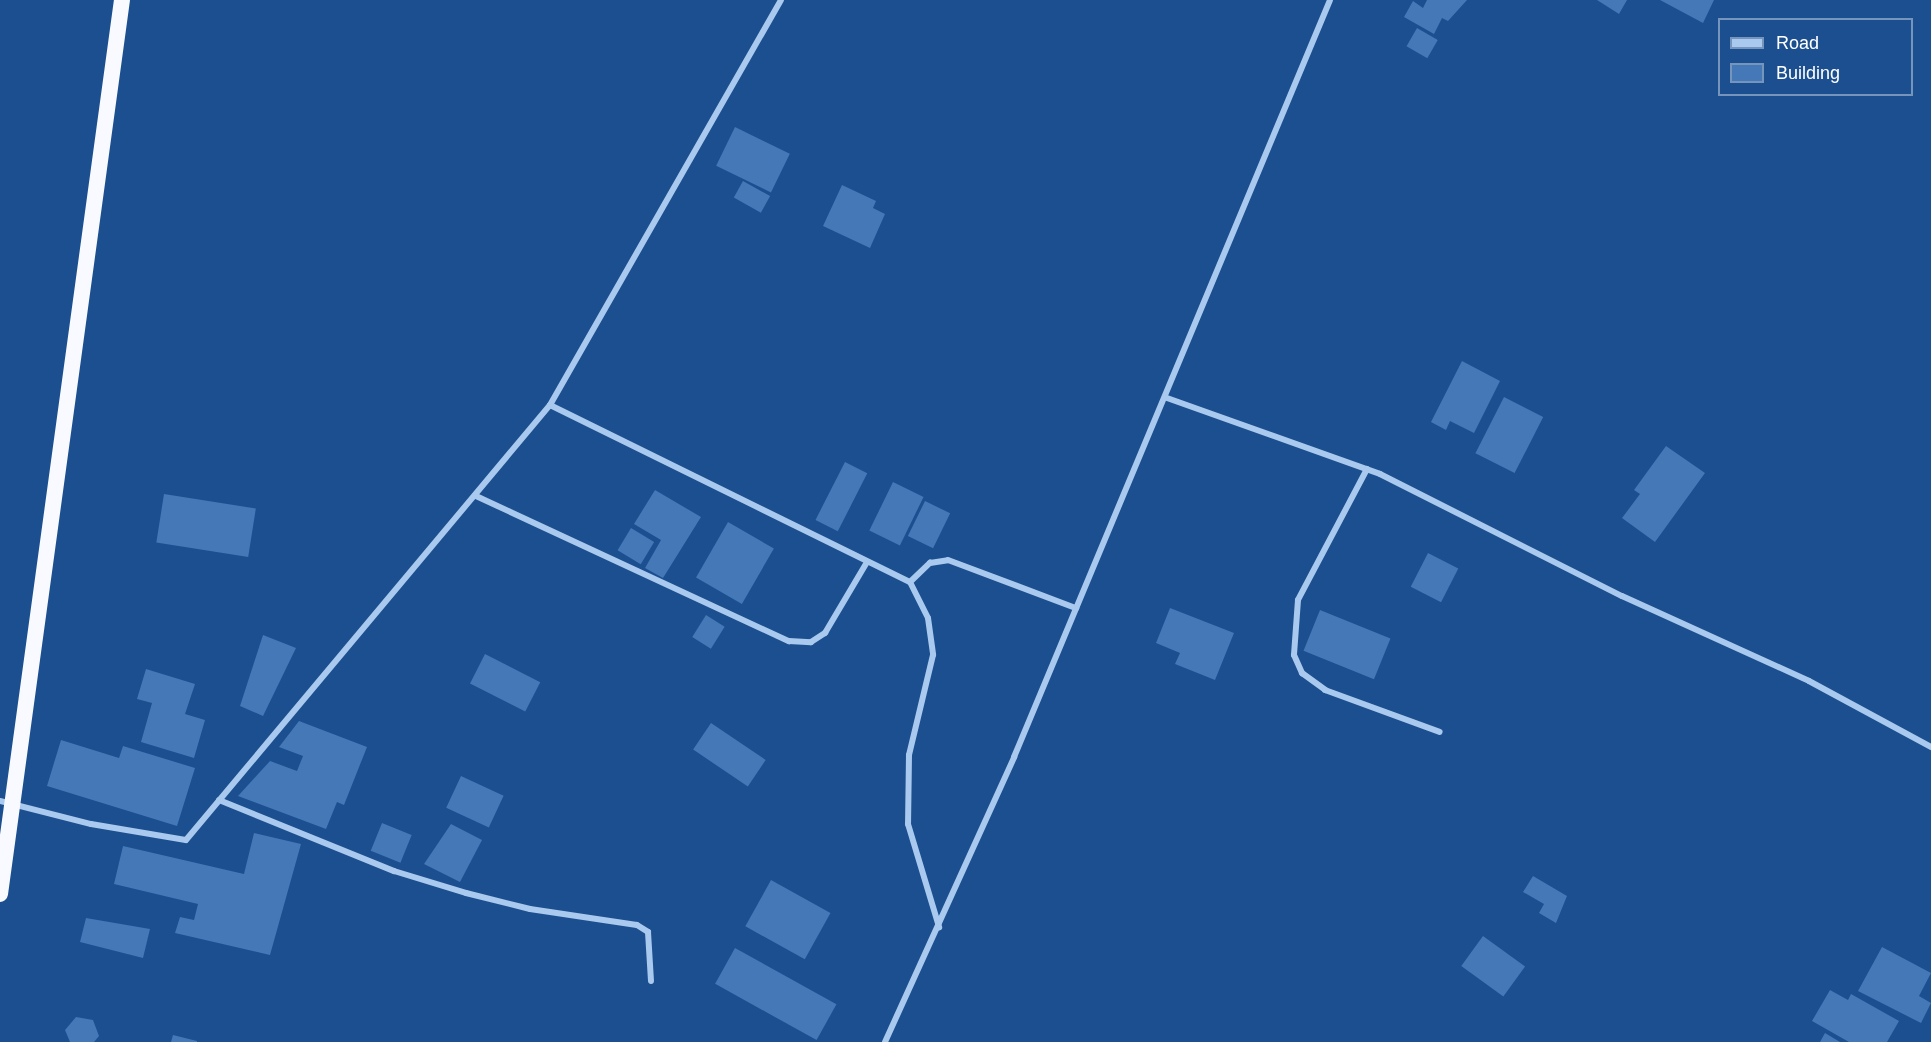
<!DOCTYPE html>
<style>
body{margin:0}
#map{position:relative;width:1931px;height:1042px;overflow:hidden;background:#1b4f8f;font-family:Arial,sans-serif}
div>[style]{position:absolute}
.building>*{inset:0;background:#4478b7;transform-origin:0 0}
.minor>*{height:6px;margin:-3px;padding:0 3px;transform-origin:3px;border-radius:3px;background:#a9c9ee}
.trunk>*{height:16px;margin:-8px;padding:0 8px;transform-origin:8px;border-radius:8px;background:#f8faff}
span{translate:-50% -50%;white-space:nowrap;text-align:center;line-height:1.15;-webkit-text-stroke:4.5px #1b4f8f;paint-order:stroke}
.legend{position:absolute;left:1718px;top:18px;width:195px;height:78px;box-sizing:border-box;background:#1b4f8f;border:2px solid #7695bc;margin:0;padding:8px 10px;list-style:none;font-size:18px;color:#fff}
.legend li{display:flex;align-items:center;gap:12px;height:30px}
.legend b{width:30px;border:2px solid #7695bc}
</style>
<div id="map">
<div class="building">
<div style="clip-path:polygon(1427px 0,1467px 0,1448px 21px,1442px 18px,1434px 34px,1404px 17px,1413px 1px,1423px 8px)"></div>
<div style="clip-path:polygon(1597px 0,1627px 0,1619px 14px)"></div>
<div style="clip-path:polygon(1660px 0,1714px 0,1703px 23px)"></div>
<div style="left:1417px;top:28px;width:24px;height:21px;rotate:30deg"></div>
<div style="left:735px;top:127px;width:61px;height:43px;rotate:26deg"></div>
<div style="left:743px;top:181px;width:31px;height:19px;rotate:29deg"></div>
<div style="clip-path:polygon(842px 185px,876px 201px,873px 208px,885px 214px,870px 248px,823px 226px)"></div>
<div style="clip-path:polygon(1462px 361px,1500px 381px,1474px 433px,1450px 421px,1446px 430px,1431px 422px)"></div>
<div style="left:1504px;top:397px;width:44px;height:63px;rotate:27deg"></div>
<div style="clip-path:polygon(1666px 446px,1705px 473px,1655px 542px,1622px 518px,1640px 494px,1634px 490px)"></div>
<div style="left:845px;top:462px;width:25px;height:65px;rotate:27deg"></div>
<div style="left:893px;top:482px;width:34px;height:54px;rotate:26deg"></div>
<div style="clip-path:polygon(655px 490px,701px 517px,663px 578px,645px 568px,661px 540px,634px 524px)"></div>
<div style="left:164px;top:494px;width:93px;height:49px;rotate:9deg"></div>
<div style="left:925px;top:501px;width:28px;height:39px;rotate:26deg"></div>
<div style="left:728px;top:522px;width:53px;height:64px;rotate:30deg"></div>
<div style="left:631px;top:528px;width:27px;height:26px;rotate:31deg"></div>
<div style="left:1428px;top:553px;width:34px;height:38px;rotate:27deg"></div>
<div style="clip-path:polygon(1170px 608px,1234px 633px,1215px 680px,1175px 664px,1180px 653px,1156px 643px)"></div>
<div style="left:1320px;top:610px;width:76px;height:44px;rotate:22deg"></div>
<div style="left:706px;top:615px;width:22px;height:26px;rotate:32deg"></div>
<div style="clip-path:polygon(263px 635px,296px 648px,263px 716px,240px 706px)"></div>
<div style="left:485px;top:654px;width:62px;height:33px;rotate:27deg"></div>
<div style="clip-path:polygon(146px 669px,195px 684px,185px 714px,205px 720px,194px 758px,141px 742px,152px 703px,137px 699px)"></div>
<div style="clip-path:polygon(299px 721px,367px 747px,344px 805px,337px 802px,326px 829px,238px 796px,270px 761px,297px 771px,303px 756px,279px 747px)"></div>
<div style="left:711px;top:723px;width:66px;height:32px;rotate:34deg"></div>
<div style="clip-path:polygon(61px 740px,119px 758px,123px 746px,195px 768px,177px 826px,47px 786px)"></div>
<div style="left:461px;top:776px;width:47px;height:35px;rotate:25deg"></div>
<div style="left:382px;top:823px;width:32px;height:30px;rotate:22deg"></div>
<div style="clip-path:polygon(451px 824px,482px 840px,460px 882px,424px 864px)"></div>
<div style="clip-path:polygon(254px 833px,301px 844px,270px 955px,175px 933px,180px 917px,194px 920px,198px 904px,114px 884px,123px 846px,244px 874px)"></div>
<div style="clip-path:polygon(1533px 876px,1567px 896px,1556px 923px,1539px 913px,1544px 904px,1523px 892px)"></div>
<div style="left:771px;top:880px;width:68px;height:53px;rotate:29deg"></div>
<div style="clip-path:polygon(86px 918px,150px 929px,143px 958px,80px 942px)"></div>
<div style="left:1483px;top:936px;width:52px;height:37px;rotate:36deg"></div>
<div style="clip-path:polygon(1882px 947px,1931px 973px,1919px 996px,1931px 1003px,1921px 1023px,1858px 991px)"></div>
<div style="left:735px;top:948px;width:116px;height:41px;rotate:29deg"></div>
<div style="clip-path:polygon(1830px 990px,1848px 1000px,1851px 994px,1899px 1021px,1887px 1042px,1849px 1042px,1812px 1021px)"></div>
<div style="clip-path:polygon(76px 1017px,93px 1020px,99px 1036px,94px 1042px,70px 1042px,65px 1030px)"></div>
<div style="clip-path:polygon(1825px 1033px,1840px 1042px,1820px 1042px)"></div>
<div style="clip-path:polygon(173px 1035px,197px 1041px,197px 1042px,171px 1042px)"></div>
</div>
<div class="minor">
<div style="left:1167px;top:398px;width:226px;rotate:19.6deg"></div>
<div style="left:1380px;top:474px;width:271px;rotate:26.8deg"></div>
<div style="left:1622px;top:596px;width:205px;rotate:24.4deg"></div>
<div style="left:1809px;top:681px;width:139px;rotate:28.4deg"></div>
<div style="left:550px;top:405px;width:401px;rotate:26.2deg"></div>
<div style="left:910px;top:582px;width:28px;rotate:-44deg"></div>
<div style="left:930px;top:563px;width:18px;rotate:-9deg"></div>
<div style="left:948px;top:560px;width:137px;rotate:20.6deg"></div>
<div style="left:1367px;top:469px;width:148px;rotate:117.8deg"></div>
<div style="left:1298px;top:600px;width:55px;rotate:94.2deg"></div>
<div style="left:1294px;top:655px;width:20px;rotate:66deg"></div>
<div style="left:1302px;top:673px;width:29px;rotate:36deg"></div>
<div style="left:1325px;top:690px;width:122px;rotate:20.1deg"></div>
<div style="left:476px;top:496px;width:345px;rotate:24.9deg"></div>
<div style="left:789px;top:641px;width:22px;rotate:3deg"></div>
<div style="left:811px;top:642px;width:17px;rotate:-33deg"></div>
<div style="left:825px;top:633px;width:82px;rotate:-59.4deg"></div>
<div style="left:910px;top:582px;width:40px;rotate:63.4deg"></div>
<div style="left:928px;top:618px;width:37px;rotate:82deg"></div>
<div style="left:933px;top:655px;width:103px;rotate:103.5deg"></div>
<div style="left:909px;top:755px;width:69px;rotate:90.8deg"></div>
<div style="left:908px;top:824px;width:108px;rotate:73.2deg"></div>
<div style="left:219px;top:800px;width:189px;rotate:22.1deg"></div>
<div style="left:394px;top:871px;width:75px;rotate:17deg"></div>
<div style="left:466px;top:893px;width:66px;rotate:14deg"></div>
<div style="left:530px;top:909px;width:108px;rotate:8.5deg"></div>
<div style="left:637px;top:925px;width:13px;rotate:32deg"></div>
<div style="left:648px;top:932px;width:49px;rotate:86.5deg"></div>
<div style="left:0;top:801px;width:94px;rotate:14.2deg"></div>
<div style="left:91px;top:824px;width:96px;rotate:9.6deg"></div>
<div style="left:186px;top:840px;width:567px;rotate:-50.08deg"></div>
<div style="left:550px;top:405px;width:466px;rotate:-60.3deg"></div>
<div style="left:885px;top:1042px;width:313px;rotate:-65.6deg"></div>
<div style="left:1014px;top:757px;width:820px;rotate:-67.34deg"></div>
</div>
<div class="trunk">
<div style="left:0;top:894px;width:902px;rotate:-82.23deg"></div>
</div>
<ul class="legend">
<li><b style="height:8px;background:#a9c9ee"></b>Road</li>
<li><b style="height:16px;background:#4478b7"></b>Building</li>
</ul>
</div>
